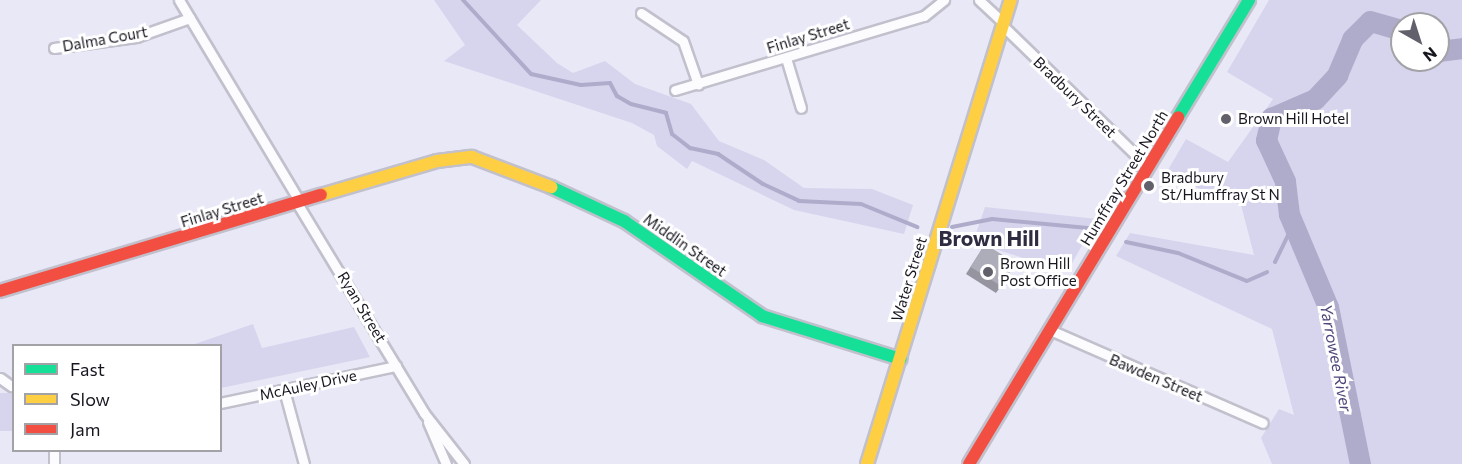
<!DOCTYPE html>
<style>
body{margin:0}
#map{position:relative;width:1462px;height:464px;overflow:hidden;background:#e9e8f7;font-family:Commissioner,sans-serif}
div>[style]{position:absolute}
.green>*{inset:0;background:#d7d5ed;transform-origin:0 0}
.stream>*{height:4px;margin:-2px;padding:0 2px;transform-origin:2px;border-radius:2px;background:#afaccb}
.river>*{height:21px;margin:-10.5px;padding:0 10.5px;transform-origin:10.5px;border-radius:10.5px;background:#afaccb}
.roads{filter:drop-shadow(2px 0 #c1c0cc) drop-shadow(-2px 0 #c1c0cc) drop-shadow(0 2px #c1c0cc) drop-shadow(0 -2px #c1c0cc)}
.street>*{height:9px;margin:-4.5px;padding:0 4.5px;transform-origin:4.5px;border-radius:4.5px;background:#fcfcfe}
.fast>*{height:12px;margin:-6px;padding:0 6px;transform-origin:6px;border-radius:6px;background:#16e098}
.slow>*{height:12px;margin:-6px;padding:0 6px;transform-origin:6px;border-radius:6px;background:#ffcf43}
.jam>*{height:12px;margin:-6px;padding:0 6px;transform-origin:6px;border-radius:6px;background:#f24e42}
.wall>*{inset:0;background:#95949f}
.building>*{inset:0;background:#adacb9;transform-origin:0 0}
.dots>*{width:16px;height:16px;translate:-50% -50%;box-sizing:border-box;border:3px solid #fff;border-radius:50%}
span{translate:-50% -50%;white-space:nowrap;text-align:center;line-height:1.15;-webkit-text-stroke:6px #fff;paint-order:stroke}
.street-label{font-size:15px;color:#181720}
.poi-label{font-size:15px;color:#181720}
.left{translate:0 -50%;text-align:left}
.water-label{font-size:16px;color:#4f477b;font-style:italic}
.district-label{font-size:21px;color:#2e2c40;font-weight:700}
.legend{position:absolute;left:12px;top:344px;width:210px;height:108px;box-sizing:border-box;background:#fff;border:2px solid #a3a2a6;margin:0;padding:8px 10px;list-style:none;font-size:18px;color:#181720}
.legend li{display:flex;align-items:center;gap:12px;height:30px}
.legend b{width:30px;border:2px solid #a3a2a6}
.north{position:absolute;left:1390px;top:12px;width:60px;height:60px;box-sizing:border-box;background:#fff;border:2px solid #a3a2a6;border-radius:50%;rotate:141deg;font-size:16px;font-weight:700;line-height:24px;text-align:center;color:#181720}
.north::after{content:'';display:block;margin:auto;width:21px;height:27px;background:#61606b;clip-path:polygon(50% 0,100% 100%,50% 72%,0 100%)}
</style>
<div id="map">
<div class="green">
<div style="clip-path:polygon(434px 0,541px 0,517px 25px,557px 63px,573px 73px,605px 61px,635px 84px,691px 104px,719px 141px,764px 160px,804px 188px,872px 189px,913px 205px,904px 234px,794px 210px,692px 161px,687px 169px,657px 146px,654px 135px,632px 123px,444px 61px,465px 45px)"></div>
<div style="clip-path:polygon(evenodd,1269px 0,1462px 0,1462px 464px,1272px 464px,1261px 438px,1279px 409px,1294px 415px,1272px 329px,1116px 256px,1130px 233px,1254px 255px,1241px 205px,1165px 175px,1186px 139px,1228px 162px,1273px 99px,1227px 72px,1269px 0,1402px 24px,1438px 24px,1438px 60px,1402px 60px,1402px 24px)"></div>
<div style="clip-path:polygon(985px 207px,1097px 219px,1067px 272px,973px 242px)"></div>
<div style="clip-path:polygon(253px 324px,262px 348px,354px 327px,370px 357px,221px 388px,220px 346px,192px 345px)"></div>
<div style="left:13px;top:393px;width:38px;height:13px;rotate:90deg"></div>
</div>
<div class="stream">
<div style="left:463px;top:0;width:100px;rotate:47.4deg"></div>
<div style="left:531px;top:74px;width:51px;rotate:12.4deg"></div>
<div style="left:581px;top:85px;width:29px;rotate:-4deg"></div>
<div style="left:610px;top:83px;width:15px;rotate:62deg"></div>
<div style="left:617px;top:96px;width:16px;rotate:30deg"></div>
<div style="left:631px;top:104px;width:36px;rotate:14deg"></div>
<div style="left:666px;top:113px;width:22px;rotate:74deg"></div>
<div style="left:672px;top:134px;width:23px;rotate:38deg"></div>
<div style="left:690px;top:148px;width:29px;rotate:12deg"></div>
<div style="left:718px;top:154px;width:54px;rotate:33.7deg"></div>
<div style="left:763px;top:184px;width:40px;rotate:25deg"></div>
<div style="left:799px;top:201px;width:62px;rotate:2.8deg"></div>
<div style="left:861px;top:204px;width:61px;rotate:22.3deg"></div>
<div style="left:952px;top:227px;width:41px;rotate:-11.3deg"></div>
<div style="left:992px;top:219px;width:107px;rotate:5.3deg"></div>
<div style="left:1126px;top:242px;width:53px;rotate:11.9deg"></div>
<div style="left:1178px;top:253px;width:74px;rotate:22.1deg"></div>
<div style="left:1247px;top:281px;width:22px;rotate:-24deg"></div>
<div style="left:1275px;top:262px;width:43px;rotate:-64deg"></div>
</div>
<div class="river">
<div style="left:1438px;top:51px;width:24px;rotate:-7deg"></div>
<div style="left:1360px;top:464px;width:160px;rotate:-101.5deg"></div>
<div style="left:1328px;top:307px;width:101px;rotate:-112.8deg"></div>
<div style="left:1289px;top:214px;width:33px;rotate:-97deg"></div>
<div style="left:1285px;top:181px;width:45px;rotate:-114.9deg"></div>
<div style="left:1266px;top:140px;width:23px;rotate:-77deg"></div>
<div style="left:1271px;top:118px;width:48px;rotate:-23.4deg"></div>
<div style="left:1315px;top:99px;width:33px;rotate:-47deg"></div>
<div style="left:1337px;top:75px;width:39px;rotate:-67deg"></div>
<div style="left:1352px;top:39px;width:25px;rotate:-45deg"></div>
<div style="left:1370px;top:21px;width:33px;rotate:16deg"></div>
</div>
<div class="roads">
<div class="street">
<div style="left:179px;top:0;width:235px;rotate:59.1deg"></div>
<div style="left:979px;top:0;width:34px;rotate:43deg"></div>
<div style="left:641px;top:13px;width:50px;rotate:33.7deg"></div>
<div style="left:683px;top:41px;width:46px;rotate:70.8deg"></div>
<div style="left:1003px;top:26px;width:202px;rotate:44.2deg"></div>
<div style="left:54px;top:48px;width:83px;rotate:-7.6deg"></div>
<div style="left:136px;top:37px;width:57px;rotate:-19.4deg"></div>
<div style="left:786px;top:58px;width:52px;rotate:73.3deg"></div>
<div style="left:675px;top:90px;width:260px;rotate:-16.6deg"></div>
<div style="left:924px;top:16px;width:26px;rotate:-39deg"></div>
<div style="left:297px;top:203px;width:245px;rotate:58.8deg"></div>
<div style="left:424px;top:413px;width:65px;rotate:51.9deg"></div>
<div style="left:1050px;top:330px;width:232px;rotate:23.6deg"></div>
<div style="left:0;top:378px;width:14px;rotate:36deg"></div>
<div style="left:284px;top:390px;width:77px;rotate:74.9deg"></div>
<div style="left:220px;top:403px;width:180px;rotate:-11.9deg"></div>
<div style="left:428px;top:422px;width:46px;rotate:66.8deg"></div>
<div style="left:54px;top:464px;width:14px;rotate:-90deg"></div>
</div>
<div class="fast">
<div style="left:1178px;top:117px;width:137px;rotate:-58.7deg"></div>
<div style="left:551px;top:187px;width:81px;rotate:25deg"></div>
<div style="left:624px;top:221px;width:168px;rotate:34.5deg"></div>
<div style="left:762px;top:316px;width:145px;rotate:17.2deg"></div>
</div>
<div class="slow">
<div style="left:321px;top:195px;width:121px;rotate:-16.3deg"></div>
<div style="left:437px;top:161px;width:35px;rotate:-7deg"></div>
<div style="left:472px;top:157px;width:85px;rotate:20.8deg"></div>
<div style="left:867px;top:464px;width:486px;rotate:-72.8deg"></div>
</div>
<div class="jam">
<div style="left:0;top:291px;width:335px;rotate:-16.7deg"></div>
<div style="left:969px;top:464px;width:405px;rotate:-58.9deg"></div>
</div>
</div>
<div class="wall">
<div style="clip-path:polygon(985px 244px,1001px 286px,996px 293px,966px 274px)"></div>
</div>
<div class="building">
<div style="left:985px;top:244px;width:36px;height:27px;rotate:32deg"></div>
</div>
<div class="dots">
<div style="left:1226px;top:119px;background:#61606b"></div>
<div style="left:1149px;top:186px;background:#61606b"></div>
<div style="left:988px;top:272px;background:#61606b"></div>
</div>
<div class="street-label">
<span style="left:808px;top:36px;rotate:-17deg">Finlay Street</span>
<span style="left:105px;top:39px;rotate:-10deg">Dalma Court</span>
<span style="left:1075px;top:97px;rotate:44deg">Bradbury Street</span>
<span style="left:1124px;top:178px;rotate:-59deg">Humffray Street North</span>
<span style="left:222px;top:210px;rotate:-17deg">Finlay Street</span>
<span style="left:685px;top:245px;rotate:35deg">Middlin Street</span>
<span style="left:909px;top:279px;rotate:-73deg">Water Street</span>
<span style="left:362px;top:307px;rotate:59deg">Ryan Street</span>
<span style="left:1156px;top:378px;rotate:23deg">Bawden Street</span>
<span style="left:308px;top:385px;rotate:-12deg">McAuley Drive</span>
</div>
<div class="poi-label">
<span class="left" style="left:1238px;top:119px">Brown Hill Hotel</span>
<span class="left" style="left:1161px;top:186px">Bradbury<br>St/Humffray St N</span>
<span class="left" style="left:1000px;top:272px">Brown Hill<br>Post Office</span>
</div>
<div class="water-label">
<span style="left:1336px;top:358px;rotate:79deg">Yarrowee River</span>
</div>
<div class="district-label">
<span style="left:989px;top:238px">Brown Hill</span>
</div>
<ul class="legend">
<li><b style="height:8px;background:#16e098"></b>Fast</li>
<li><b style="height:8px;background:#ffcf43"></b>Slow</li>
<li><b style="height:8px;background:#f24e42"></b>Jam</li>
</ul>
<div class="north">N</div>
</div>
